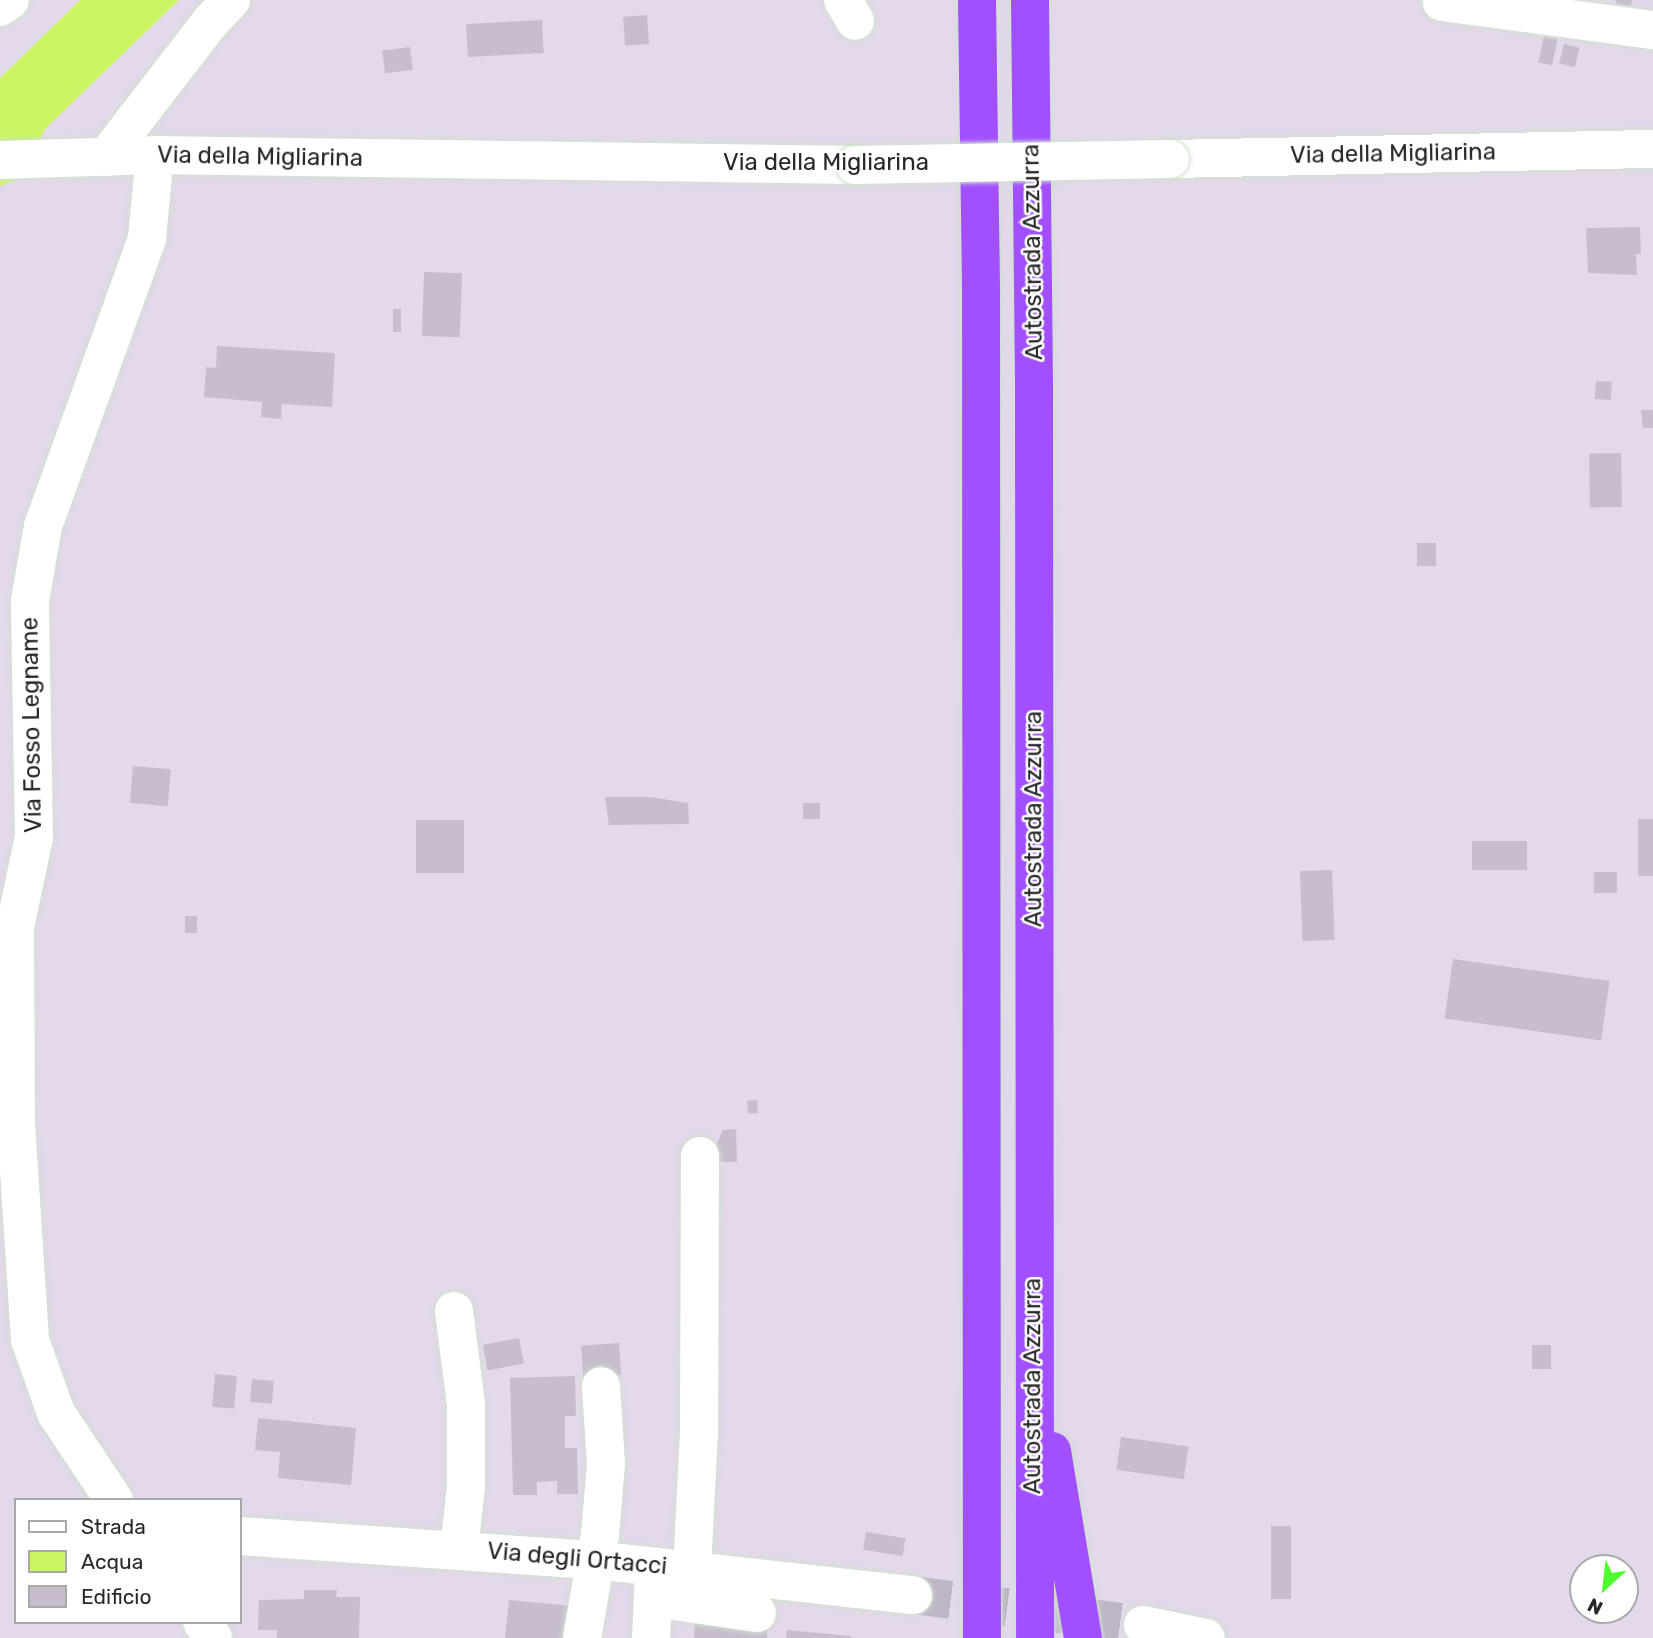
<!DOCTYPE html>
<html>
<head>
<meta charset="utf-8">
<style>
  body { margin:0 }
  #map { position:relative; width:1653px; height:1638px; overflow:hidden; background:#e4d8ec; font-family:Rubik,sans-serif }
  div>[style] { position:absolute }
  .water>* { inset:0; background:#c9f662 }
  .building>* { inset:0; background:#c8bdcd; transform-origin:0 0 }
  .minor-tunnel>* { height:38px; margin-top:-19px; transform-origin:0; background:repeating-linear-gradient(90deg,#beb5c5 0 38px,transparent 0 57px) }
  .roads { filter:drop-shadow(0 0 2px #d0e2cd) drop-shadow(0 0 2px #d0e2cd) }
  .minor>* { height:38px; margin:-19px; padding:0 19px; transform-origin:19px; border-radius:19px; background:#fff }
  .highway>* { height:38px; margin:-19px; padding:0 19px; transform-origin:19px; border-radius:19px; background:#a250ff }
  .bridges { filter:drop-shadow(0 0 2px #d0e2cd) drop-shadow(0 0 2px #d0e2cd) }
  .minor-bridge>* { height:38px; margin:-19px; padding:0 19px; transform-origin:19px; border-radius:19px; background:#fff }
  span { translate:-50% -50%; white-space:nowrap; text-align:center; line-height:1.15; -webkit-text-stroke:5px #fff; paint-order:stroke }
  .street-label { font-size:24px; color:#282828 }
  .legend { position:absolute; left:14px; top:1498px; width:228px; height:126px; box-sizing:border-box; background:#fff; border:2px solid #a9a9a9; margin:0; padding:9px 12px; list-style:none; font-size:21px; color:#282828 }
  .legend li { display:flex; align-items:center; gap:14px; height:35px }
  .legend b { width:35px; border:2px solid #a9a9a9 }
  .north { position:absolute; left:1569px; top:1554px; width:70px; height:70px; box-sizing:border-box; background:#fff; border:2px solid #a9a9a9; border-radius:50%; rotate:207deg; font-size:19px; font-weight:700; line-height:28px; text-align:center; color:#282828 }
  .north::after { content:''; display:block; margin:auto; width:24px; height:32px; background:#50ff32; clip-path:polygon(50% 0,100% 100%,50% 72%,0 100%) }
</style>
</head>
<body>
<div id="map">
  <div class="water">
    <div style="clip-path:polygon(80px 0,179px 0,46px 128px,18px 179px,0 186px,0 78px)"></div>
  </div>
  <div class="building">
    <div style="clip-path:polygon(1616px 0,1632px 0,1631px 6px,1616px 4px)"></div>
    <div style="left:647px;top:15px;width:29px;height:24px;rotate:86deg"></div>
    <div style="left:542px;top:20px;width:33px;height:76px;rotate:87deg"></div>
    <div style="left:1544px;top:36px;width:14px;height:27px;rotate:12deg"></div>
    <div style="left:1564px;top:44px;width:16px;height:20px;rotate:14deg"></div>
    <div style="left:410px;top:47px;width:23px;height:28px;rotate:83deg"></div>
    <div style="clip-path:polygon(1640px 227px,1641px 254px,1636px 254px,1637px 275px,1588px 273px,1586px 228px)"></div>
    <div style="left:424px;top:272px;width:38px;height:64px;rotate:2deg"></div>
    <div style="left:393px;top:309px;width:8px;height:23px"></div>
    <div style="clip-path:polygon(217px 346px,335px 353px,332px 407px,282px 404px,281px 419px,261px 417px,262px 402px,204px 397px,206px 367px,216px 368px)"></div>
    <div style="left:1596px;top:381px;width:16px;height:18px;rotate:4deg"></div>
    <div style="clip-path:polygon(1641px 410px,1653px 410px,1653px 428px,1643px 428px)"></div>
    <div style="left:1621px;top:453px;width:54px;height:32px;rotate:89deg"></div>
    <div style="left:1417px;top:543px;width:19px;height:23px"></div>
    <div style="left:133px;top:766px;width:38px;height:37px;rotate:5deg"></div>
    <div style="clip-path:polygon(605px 797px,650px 797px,688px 803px,689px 824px,609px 825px)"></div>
    <div style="left:803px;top:803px;width:17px;height:16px"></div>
    <div style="left:1638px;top:819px;width:15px;height:57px"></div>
    <div style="left:416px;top:820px;width:48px;height:53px"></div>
    <div style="left:1472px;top:841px;width:55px;height:29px"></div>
    <div style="left:1332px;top:870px;width:70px;height:32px;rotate:88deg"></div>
    <div style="left:1594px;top:872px;width:23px;height:21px"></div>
    <div style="left:185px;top:916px;width:12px;height:17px"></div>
    <div style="left:1453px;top:959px;width:158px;height:60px;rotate:8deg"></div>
    <div style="left:757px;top:1100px;width:13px;height:10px;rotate:86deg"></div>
    <div style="clip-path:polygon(736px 1129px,737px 1162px,719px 1162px,717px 1143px,723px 1130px)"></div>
    <div style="left:519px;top:1338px;width:26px;height:37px;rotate:79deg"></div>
    <div style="left:619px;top:1343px;width:32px;height:38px;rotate:86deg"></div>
    <div style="left:1532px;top:1345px;width:19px;height:24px"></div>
    <div style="left:215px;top:1374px;width:22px;height:33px;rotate:5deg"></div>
    <div style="clip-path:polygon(575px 1376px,576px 1416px,565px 1416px,565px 1448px,577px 1448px,578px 1494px,557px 1494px,557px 1481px,537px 1482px,537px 1495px,513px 1495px,510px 1378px)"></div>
    <div style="left:252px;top:1379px;width:22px;height:23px;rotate:5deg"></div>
    <div style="clip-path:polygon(258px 1418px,356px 1428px,351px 1485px,278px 1478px,280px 1452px,255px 1450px)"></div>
    <div style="left:1121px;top:1437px;width:68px;height:33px;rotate:8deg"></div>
    <div style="left:1291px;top:1526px;width:73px;height:20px;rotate:90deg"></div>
    <div style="left:866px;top:1532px;width:40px;height:18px;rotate:9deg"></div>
    <div style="clip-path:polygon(304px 1590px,337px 1590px,336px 1597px,360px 1597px,359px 1638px,277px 1638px,277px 1630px,258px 1630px,259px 1600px,304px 1599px)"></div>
    <div style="clip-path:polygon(509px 1600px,572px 1606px,568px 1638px,505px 1638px)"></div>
    <div style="clip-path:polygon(696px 1614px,768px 1623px,767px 1638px,694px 1638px)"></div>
    <div style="clip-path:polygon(787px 1630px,851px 1636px,851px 1638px,786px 1638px)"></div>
  </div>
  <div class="minor-tunnel">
    <div style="left:913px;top:1595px;width:232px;rotate:7.4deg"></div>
  </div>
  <div class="roads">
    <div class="minor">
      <div style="left:843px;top:0;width:24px;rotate:60deg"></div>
      <div style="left:1442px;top:2px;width:213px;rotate:7.6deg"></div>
      <div style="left:0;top:7px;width:12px;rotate:-35deg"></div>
      <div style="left:106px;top:157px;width:172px;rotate:-52.3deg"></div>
      <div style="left:211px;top:21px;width:29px;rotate:-46deg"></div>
      <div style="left:1170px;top:159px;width:483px;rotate:-1.2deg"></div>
      <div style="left:0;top:160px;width:155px;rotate:-1.8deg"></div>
      <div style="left:155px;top:155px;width:700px;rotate:0.82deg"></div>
      <div style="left:454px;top:1311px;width:95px;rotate:82.7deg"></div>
      <div style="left:466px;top:1405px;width:82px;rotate:90deg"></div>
      <div style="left:466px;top:1487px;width:62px;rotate:96.4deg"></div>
      <div style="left:114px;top:1500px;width:105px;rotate:-123.7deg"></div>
      <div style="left:56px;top:1413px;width:77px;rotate:-109.6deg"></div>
      <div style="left:30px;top:1340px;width:214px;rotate:-93.7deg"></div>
      <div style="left:16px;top:1126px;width:199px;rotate:-90.3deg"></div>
      <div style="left:15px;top:927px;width:92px;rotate:-78.1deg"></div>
      <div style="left:34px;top:837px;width:236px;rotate:-91deg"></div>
      <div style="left:30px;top:601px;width:76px;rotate:-80.2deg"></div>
      <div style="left:43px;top:526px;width:306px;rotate:-70.1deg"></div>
      <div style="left:147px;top:238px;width:83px;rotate:-84.5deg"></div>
      <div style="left:240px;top:1536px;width:355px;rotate:3.9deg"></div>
      <div style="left:594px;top:1560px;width:321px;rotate:6.3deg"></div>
      <div style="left:692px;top:1570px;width:138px;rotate:-87.1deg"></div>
      <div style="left:699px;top:1432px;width:276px;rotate:-89.8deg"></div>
      <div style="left:653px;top:1598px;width:105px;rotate:8.2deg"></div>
      <div style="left:202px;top:1622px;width:19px;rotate:55deg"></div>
      <div style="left:1143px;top:1625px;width:64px;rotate:11.7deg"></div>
      <div style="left:582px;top:1638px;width:105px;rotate:-80.1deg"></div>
      <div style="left:600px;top:1535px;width:71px;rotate:-85.2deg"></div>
      <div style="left:606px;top:1464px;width:78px;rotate:-93.7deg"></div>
      <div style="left:651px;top:1638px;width:64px;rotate:-87.3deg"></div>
    </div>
    <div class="highway">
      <div style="left:977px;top:0;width:293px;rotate:89.2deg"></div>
      <div style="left:981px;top:293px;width:1345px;rotate:89.96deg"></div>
      <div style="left:1030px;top:0;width:395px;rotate:89.4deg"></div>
      <div style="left:1034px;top:395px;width:1243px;rotate:89.95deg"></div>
      <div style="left:1052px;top:1451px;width:190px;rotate:80.6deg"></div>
    </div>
  </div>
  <div class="bridges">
    <div class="minor-bridge">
      <div style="left:855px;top:165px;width:315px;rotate:-1.1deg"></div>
    </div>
  </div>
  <div class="street-label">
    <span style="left:1393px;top:154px;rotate:-1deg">Via della Migliarina</span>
    <span style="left:260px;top:157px;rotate:1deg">Via della Migliarina</span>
    <span style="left:826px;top:163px">Via della Migliarina</span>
    <span style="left:1033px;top:252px;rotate:-91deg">Autostrada Azzurra</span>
    <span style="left:32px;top:725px;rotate:-91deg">Via Fosso Legname</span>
    <span style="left:1034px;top:819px;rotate:-90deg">Autostrada Azzurra</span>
    <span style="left:1033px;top:1386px;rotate:-90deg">Autostrada Azzurra</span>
    <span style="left:577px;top:1559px;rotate:5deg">Via degli Ortacci</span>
  </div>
  <ul class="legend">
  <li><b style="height:9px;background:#fff"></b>Strada</li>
  <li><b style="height:19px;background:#c9f662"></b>Acqua</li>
  <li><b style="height:19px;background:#c8bdcd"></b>Edificio</li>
  </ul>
  <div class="north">N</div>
</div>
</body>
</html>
